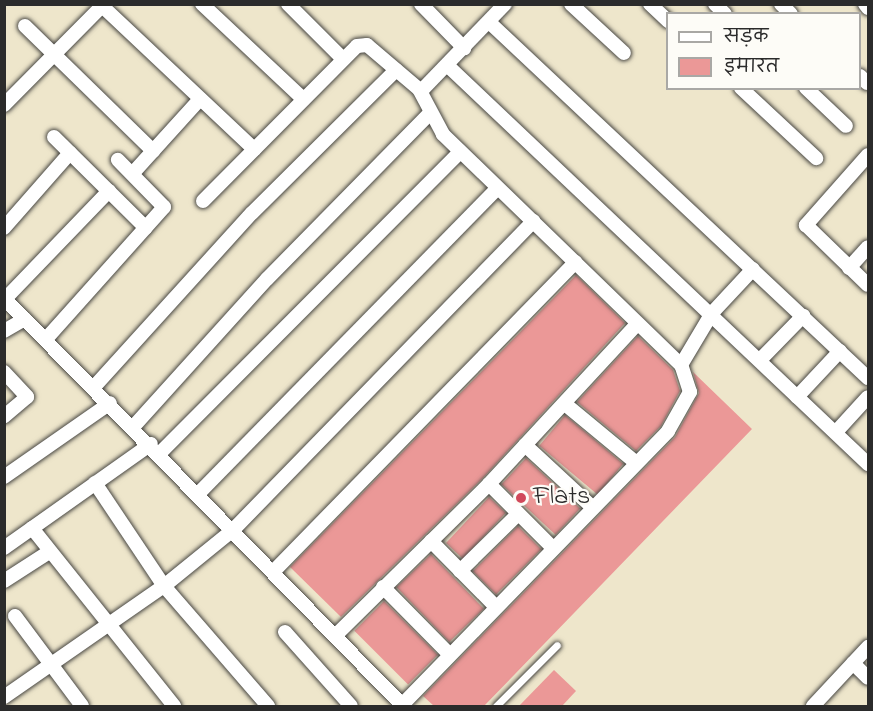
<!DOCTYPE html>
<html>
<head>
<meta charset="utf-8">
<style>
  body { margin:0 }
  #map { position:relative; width:873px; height:711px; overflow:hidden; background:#eee6cb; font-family:"Indie Flower","Playpen Sans Deva",sans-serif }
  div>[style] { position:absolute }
  .building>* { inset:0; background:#eb9897; transform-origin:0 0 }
  .roads { filter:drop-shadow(0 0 2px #484743) drop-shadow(0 0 2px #484743) }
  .service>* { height:7px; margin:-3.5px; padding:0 3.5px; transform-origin:3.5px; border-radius:3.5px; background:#fff }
  .minor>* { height:14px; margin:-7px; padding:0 7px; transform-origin:7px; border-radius:7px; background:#fff }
  .dots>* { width:16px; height:16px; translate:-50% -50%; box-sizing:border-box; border:3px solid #fdfcf7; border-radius:50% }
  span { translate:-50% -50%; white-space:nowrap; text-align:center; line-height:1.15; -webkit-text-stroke:4.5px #fdfcf7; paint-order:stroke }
  .poi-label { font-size:26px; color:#2b2b2b }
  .left { translate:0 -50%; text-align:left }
  .frame { position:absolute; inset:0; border:6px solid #2b2b2b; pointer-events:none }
  .legend { position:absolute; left:666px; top:12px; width:195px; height:78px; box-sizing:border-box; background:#fdfcf7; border:2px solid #a9a8a5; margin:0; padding:8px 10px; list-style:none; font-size:18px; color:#2b2b2b }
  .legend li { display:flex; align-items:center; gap:12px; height:30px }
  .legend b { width:30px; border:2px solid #a9a8a5 }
</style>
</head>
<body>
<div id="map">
  <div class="building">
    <div style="clip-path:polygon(576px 275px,625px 323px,483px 478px,341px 617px,290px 567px)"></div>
    <div style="clip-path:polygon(638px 336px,673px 370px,680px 391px,661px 426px,636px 451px,577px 402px)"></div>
    <div style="clip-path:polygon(693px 372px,752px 429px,484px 706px,434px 706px,423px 696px,675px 437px,699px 393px)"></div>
    <div style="left:565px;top:415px;width:76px;height:40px;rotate:40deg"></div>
    <div style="left:526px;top:458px;width:74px;height:36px;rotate:43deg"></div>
    <div style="left:489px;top:497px;width:23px;height:63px;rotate:43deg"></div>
    <div style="left:518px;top:526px;width:33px;height:64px;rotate:45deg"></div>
    <div style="left:431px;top:554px;width:76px;height:48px;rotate:46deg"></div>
    <div style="left:384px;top:601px;width:76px;height:42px;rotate:45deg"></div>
    <div style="clip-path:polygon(554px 670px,576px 691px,562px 706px,519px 706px)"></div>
  </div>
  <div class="roads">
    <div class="service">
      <div style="left:496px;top:706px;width:86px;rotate:-45deg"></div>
    </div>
    <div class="minor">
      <div style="left:100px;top:4px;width:212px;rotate:43.3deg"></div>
      <div style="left:202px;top:4px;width:139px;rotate:43.2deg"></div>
      <div style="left:288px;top:4px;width:76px;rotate:45deg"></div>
      <div style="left:421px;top:4px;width:62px;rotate:45.7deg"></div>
      <div style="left:571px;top:4px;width:72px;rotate:42.8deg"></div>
      <div style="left:650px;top:4px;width:25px;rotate:43deg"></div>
      <div style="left:715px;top:4px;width:14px;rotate:45deg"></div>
      <div style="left:781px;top:4px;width:14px;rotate:45deg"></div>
      <div style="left:865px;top:4px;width:5px;rotate:53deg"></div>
      <div style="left:489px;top:22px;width:520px;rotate:43.21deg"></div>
      <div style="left:25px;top:26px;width:179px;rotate:44.3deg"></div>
      <div style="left:448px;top:66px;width:579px;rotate:43.46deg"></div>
      <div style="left:860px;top:76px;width:10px;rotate:45deg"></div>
      <div style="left:741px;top:88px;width:103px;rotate:43deg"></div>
      <div style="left:806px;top:88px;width:55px;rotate:43.5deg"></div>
      <div style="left:4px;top:105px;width:142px;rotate:-45.3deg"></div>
      <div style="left:54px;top:137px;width:129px;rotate:44.7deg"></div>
      <div style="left:868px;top:155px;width:94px;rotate:131.5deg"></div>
      <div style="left:806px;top:225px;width:86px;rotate:44.1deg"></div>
      <div style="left:133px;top:173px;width:100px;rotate:-47.8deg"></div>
      <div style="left:203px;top:201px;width:218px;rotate:-45.2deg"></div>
      <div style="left:357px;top:46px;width:10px;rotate:-6deg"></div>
      <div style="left:367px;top:45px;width:71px;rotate:40.4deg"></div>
      <div style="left:421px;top:91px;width:121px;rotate:-46deg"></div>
      <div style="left:4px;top:228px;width:100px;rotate:-48.7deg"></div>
      <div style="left:849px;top:268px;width:28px;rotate:-48deg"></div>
      <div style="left:4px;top:298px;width:569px;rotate:45.64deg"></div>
      <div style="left:5px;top:299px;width:150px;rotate:-46.1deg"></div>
      <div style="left:4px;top:331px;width:24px;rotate:-30deg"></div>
      <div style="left:46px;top:339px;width:177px;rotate:-48.2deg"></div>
      <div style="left:164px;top:207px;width:66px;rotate:-134.4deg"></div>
      <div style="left:760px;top:360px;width:62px;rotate:-45.7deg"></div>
      <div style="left:681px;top:365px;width:61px;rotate:-59.2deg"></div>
      <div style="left:712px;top:313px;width:60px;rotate:-47deg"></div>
      <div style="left:4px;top:372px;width:34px;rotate:47deg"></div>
      <div style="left:27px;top:397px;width:30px;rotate:140deg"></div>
      <div style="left:94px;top:387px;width:235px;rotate:-47.8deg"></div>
      <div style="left:252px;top:213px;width:203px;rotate:-44.8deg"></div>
      <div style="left:797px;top:397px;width:63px;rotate:-46.9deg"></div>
      <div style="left:565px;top:404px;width:91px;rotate:39.6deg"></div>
      <div style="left:134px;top:426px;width:198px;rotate:-47.9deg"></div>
      <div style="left:267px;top:279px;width:231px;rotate:-45.5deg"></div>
      <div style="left:836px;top:432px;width:47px;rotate:-47.6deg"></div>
      <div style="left:525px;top:445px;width:90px;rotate:42.7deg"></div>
      <div style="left:160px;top:453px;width:425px;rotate:-45.1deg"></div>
      <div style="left:4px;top:477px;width:129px;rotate:-34.9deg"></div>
      <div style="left:95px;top:483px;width:124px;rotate:56.2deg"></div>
      <div style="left:164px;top:586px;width:159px;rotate:49.1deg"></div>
      <div style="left:489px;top:484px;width:91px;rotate:45deg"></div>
      <div style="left:198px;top:494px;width:427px;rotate:-45.6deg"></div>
      <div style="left:32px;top:528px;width:228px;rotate:51.4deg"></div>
      <div style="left:431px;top:541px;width:93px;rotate:45.4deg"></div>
      <div style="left:4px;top:548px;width:180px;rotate:-35.3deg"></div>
      <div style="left:460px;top:571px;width:81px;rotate:-44.5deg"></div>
      <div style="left:273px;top:572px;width:433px;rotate:-45.7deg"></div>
      <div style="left:4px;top:581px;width:54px;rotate:-32.8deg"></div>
      <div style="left:383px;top:587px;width:95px;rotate:45.4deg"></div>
      <div style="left:15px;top:616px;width:112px;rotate:53.3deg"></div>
      <div style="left:285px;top:632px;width:99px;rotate:48.3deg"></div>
      <div style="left:335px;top:636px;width:216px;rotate:-44.6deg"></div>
      <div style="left:489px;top:484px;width:218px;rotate:-47.2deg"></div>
      <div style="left:853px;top:663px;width:21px;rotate:45deg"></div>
      <div style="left:4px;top:697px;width:195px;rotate:-34.8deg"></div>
      <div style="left:164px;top:586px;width:89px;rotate:-39.1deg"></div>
      <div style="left:233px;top:530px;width:431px;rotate:-45.8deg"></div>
      <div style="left:401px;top:706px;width:383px;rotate:-45.8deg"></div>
      <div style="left:668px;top:431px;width:45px;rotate:-60.6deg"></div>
      <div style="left:690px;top:392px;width:28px;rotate:-108deg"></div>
      <div style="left:681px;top:365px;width:332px;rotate:-135.9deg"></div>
      <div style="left:443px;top:134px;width:49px;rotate:-118.1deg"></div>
      <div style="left:813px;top:706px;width:81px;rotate:-47deg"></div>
    </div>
  </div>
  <div class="dots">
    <div style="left:521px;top:498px;background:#d1495b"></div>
  </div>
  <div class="poi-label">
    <span class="left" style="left:533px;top:498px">Flats</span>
  </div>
  <div class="frame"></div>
  <ul class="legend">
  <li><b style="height:8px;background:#fff"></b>सड़क</li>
  <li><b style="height:16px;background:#eb9897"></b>इमारत</li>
  </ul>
</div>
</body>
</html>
